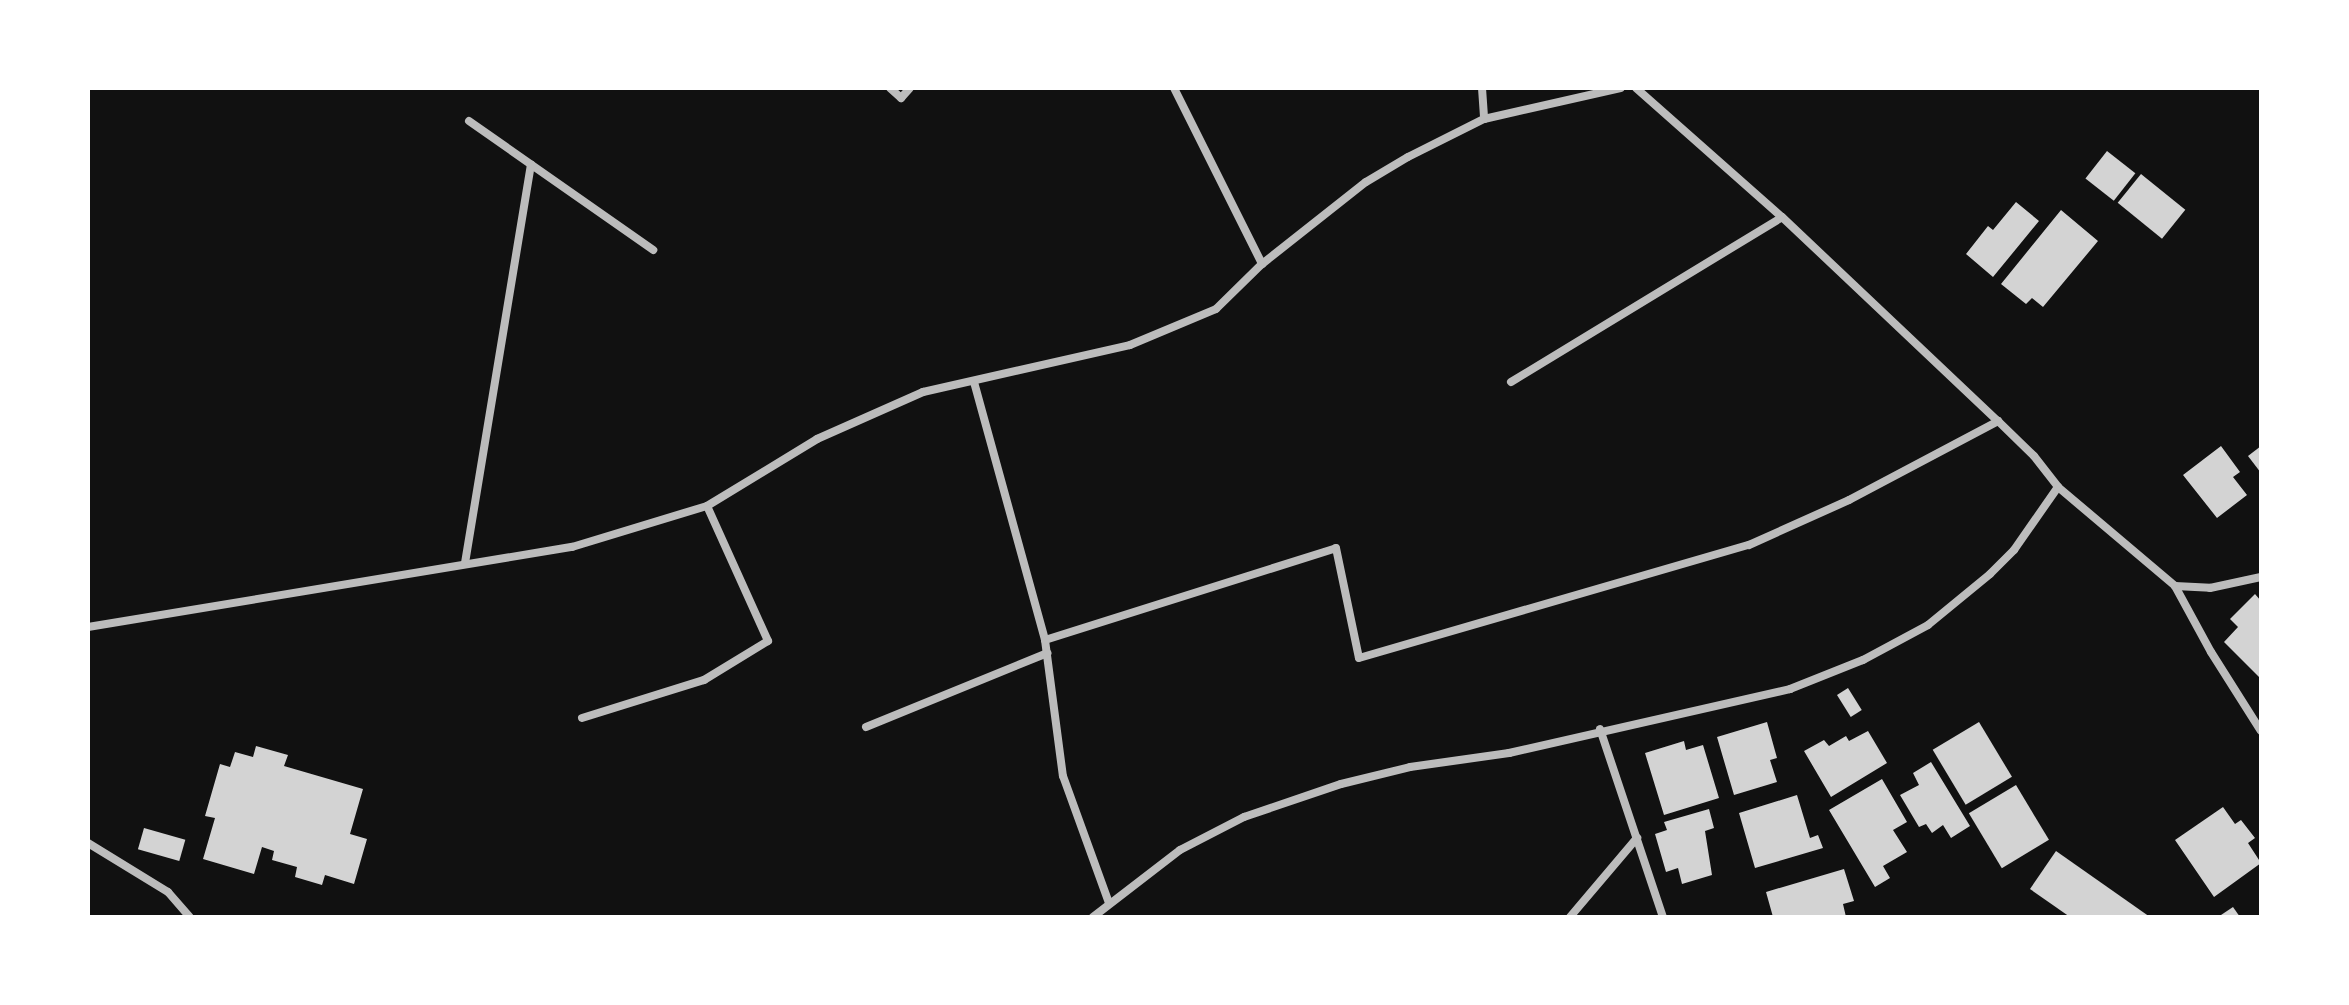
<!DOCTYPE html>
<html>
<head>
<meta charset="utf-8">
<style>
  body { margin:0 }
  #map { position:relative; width:2349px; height:1005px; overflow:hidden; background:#111; font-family:Cabin,sans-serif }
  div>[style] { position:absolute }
  .building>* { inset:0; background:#d3d3d3; transform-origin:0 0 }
  .minor>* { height:8px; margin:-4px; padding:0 4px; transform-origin:4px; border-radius:4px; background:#bcbcbc }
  span { translate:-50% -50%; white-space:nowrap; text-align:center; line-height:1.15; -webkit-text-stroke:6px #fff; paint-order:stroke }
  .frame { position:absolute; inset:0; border:90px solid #fff; pointer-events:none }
</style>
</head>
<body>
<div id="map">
  <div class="building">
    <div style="left:2107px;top:151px;width:36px;height:35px;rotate:38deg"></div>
    <div style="left:2141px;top:174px;width:57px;height:37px;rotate:39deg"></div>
    <div style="clip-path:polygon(2016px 202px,2039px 221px,1993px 277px,1966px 254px,1988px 226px,1993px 230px)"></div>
    <div style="clip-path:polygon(2061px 210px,2098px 241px,2043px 307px,2032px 298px,2026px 304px,2001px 284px)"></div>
    <div style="clip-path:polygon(2221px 446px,2240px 472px,2233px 477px,2247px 495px,2217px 518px,2183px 475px)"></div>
    <div style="clip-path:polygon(2261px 446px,2261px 473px,2248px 456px)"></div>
    <div style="clip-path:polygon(2255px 594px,2261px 601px,2261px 679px,2224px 642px,2238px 627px,2230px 619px)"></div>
    <div style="left:1848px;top:688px;width:26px;height:13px;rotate:58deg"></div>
    <div style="clip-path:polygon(1767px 722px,1777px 758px,1770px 760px,1777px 782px,1734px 795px,1717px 737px)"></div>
    <div style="left:1979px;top:722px;width:64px;height:54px;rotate:59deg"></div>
    <div style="clip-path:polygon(1868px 731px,1887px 763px,1831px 797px,1804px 751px,1824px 740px,1829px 746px,1846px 736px,1849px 741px)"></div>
    <div style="clip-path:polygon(1684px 741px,1686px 750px,1703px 745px,1719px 798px,1664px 815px,1645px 753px)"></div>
    <div style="clip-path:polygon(256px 746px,288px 755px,284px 766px,363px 789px,350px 834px,367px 839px,354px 884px,325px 875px,322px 885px,295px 877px,297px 867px,272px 860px,274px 851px,262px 847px,254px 874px,203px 859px,215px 818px,205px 816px,220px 764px,230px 767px,235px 752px,253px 757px)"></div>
    <div style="clip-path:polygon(1931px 762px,1970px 826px,1951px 838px,1943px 825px,1932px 833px,1926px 824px,1919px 827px,1900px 795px,1919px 785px,1913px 773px)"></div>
    <div style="clip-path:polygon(1882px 779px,1907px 822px,1893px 830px,1907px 852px,1883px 866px,1890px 878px,1875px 887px,1829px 810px)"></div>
    <div style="left:2016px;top:785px;width:64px;height:55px;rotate:59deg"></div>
    <div style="clip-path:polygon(1797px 795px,1810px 838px,1818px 835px,1823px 848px,1755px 868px,1739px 813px)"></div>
    <div style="clip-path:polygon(2223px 807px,2235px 824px,2241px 820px,2255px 838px,2248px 843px,2261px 863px,2214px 897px,2175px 840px)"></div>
    <div style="clip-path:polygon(1709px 809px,1714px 828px,1705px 831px,1712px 875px,1682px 884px,1678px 868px,1666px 872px,1655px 834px,1667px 830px,1664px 822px)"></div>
    <div style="left:144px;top:828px;width:43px;height:22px;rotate:16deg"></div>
    <div style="clip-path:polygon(2056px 851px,2150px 917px,2070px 917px,2030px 889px)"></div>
    <div style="clip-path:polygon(1844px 869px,1854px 901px,1843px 904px,1846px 917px,1773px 917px,1766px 892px)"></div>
    <div style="clip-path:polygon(2233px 907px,2240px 917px,2218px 917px)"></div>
  </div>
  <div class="minor">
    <div style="left:890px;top:88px;width:15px;rotate:42deg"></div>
    <div style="left:901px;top:98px;width:13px;rotate:-48deg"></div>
    <div style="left:1174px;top:88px;width:197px;rotate:63.4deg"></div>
    <div style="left:1482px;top:88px;width:31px;rotate:86deg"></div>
    <div style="left:1636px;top:88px;width:195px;rotate:41.5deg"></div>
    <div style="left:1782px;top:217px;width:297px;rotate:43.4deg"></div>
    <div style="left:1998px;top:421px;width:50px;rotate:44.2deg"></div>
    <div style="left:2034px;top:456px;width:39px;rotate:52deg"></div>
    <div style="left:2058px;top:487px;width:153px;rotate:40.2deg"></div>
    <div style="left:2175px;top:586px;width:75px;rotate:61.4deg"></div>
    <div style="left:2211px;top:652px;width:93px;rotate:57.7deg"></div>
    <div style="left:469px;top:121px;width:225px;rotate:35deg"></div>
    <div style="left:974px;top:382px;width:268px;rotate:74.6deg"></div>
    <div style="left:1045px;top:640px;width:137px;rotate:82.5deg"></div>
    <div style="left:1063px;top:776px;width:135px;rotate:70.1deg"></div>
    <div style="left:1511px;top:382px;width:317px;rotate:-31.3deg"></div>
    <div style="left:465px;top:563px;width:404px;rotate:-80.6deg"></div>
    <div style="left:2175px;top:586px;width:35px;rotate:3deg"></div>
    <div style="left:2210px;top:588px;width:52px;rotate:-12.2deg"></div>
    <div style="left:88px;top:627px;width:491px;rotate:-9.4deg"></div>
    <div style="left:572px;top:547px;width:141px;rotate:-16.9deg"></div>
    <div style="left:707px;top:506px;width:129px;rotate:-31.3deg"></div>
    <div style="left:817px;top:439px;width:116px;rotate:-23.9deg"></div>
    <div style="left:923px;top:392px;width:212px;rotate:-12.8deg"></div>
    <div style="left:1130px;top:345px;width:93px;rotate:-22.7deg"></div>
    <div style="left:1216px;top:309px;width:64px;rotate:-44.4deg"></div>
    <div style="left:1262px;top:264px;width:132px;rotate:-38.3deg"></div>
    <div style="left:1366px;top:182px;width:49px;rotate:-30.8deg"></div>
    <div style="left:1408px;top:157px;width:85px;rotate:-26.6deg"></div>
    <div style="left:1484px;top:119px;width:140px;rotate:-12.8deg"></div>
    <div style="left:1045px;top:640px;width:305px;rotate:-17.5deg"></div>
    <div style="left:1336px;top:548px;width:112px;rotate:78.2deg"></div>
    <div style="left:1359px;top:658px;width:406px;rotate:-16.2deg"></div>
    <div style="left:1749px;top:545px;width:110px;rotate:-24.2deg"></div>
    <div style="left:1849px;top:500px;width:169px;rotate:-27.9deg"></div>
    <div style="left:582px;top:718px;width:128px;rotate:-17.3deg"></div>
    <div style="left:704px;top:680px;width:75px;rotate:-31.4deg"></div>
    <div style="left:768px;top:641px;width:148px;rotate:-114.3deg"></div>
    <div style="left:866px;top:727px;width:196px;rotate:-22.2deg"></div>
    <div style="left:1600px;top:729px;width:198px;rotate:71.5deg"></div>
    <div style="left:88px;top:843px;width:94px;rotate:31.5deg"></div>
    <div style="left:168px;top:892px;width:33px;rotate:49deg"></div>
    <div style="left:1093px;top:917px;width:110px;rotate:-37.6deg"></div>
    <div style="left:1180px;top:850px;width:72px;rotate:-27.3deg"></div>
    <div style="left:1244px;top:817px;width:102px;rotate:-18.8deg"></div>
    <div style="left:1341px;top:784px;width:71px;rotate:-13.8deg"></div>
    <div style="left:1410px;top:767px;width:100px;rotate:-8deg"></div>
    <div style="left:1509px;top:753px;width:288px;rotate:-12.8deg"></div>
    <div style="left:1790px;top:689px;width:79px;rotate:-21.7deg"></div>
    <div style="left:1863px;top:660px;width:74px;rotate:-28.3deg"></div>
    <div style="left:1928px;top:625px;width:80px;rotate:-39.4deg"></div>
    <div style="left:1990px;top:574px;width:34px;rotate:-45deg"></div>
    <div style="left:2014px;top:550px;width:77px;rotate:-55.1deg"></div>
    <div style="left:1570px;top:917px;width:104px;rotate:-49.7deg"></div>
  </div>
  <div class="frame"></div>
</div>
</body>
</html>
